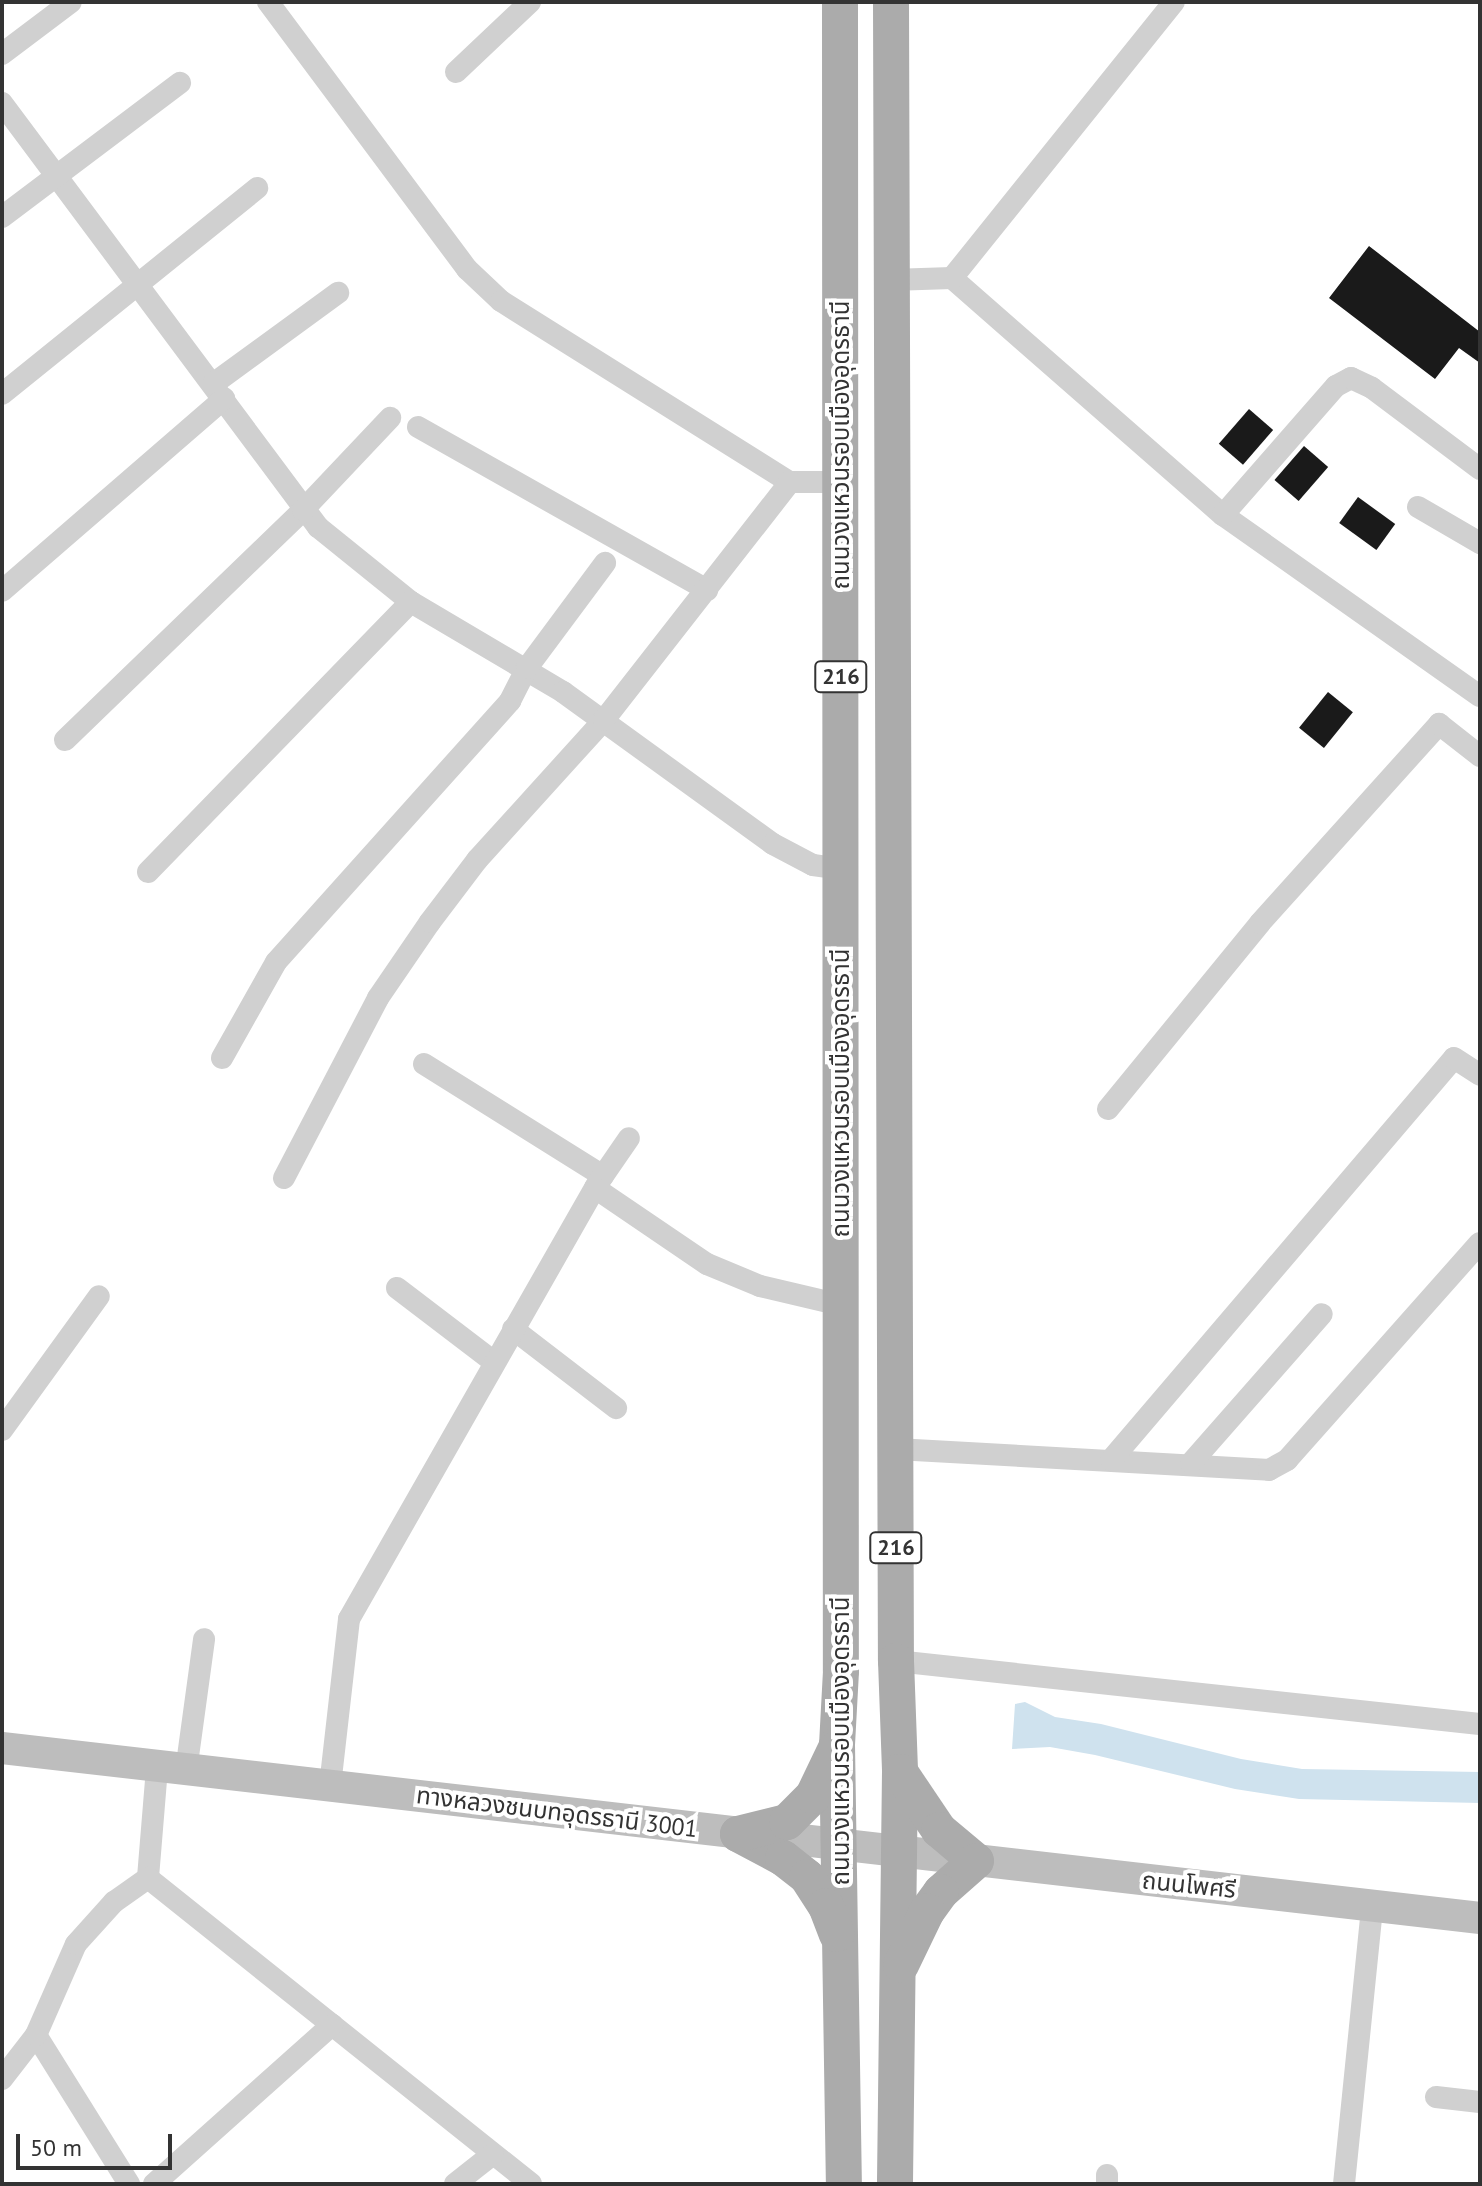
<!DOCTYPE html>
<html>
<head>
<meta charset="utf-8">
<style>
  body { margin:0 }
  #map { position:relative; width:1482px; height:2186px; overflow:hidden; background:#fff; font-family:"PT Sans","Noto Sans Thai",sans-serif }
  div>[style] { position:absolute }
  .water>* { inset:0; background:#cfe2ee }
  .building>* { inset:0; background:#1a1a1a; transform-origin:0 0 }
  .street>* { height:22px; margin:-11px; padding:0 11px; transform-origin:11px; border-radius:11px; background:#d0d0d0 }
  .secondary>* { height:32px; margin:-16px; padding:0 16px; transform-origin:16px; border-radius:16px; background:#bdbdbd }
  .primary>* { height:36px; margin:-18px; padding:0 18px; transform-origin:18px; border-radius:18px; background:#ababab }
  span { translate:-50% -50%; white-space:nowrap; text-align:center; line-height:1.15; -webkit-text-stroke:8px #fff; paint-order:stroke }
  .shield-label span { padding:2px 6px; background:#fff; border:2px solid; border-radius:6px; -webkit-text-stroke-width:0 }
  .shield-label { font-size:22px; color:#333; font-weight:700 }
  .street-label { font-size:24px; color:#333 }
  .frame { position:absolute; inset:0; border:4px solid #333; pointer-events:none }
  .scale { position:absolute; left:16px; top:2134px; width:156px; height:36px; box-sizing:border-box; border:4px solid #333; border-top:0; padding-left:10px; font-size:24px; line-height:28px; white-space:nowrap; color:#333; -webkit-text-stroke:6px #fff; paint-order:stroke }
</style>
</head>
<body>
<div id="map">
  <div class="water">
    <div style="clip-path:polygon(1025px 1702px,1055px 1717px,1101px 1724px,1241px 1759px,1302px 1769px,1480px 1772px,1480px 1803px,1299px 1799px,1235px 1789px,1095px 1755px,1050px 1747px,1012px 1749px,1015px 1704px)"></div>
  </div>
  <div class="building">
    <div style="clip-path:polygon(1369px 246px,1480px 332px,1480px 363px,1459px 348px,1435px 379px,1329px 298px)"></div>
    <div style="left:1249px;top:409px;width:32px;height:46px;rotate:41deg"></div>
    <div style="left:1304px;top:446px;width:32px;height:45px;rotate:41deg"></div>
    <div style="left:1358px;top:497px;width:46px;height:32px;rotate:36deg"></div>
    <div style="left:1328px;top:692px;width:32px;height:46px;rotate:39deg"></div>
  </div>
  <div class="street">
    <div style="left:268px;top:2px;width:333px;rotate:53.3deg"></div>
    <div style="left:467px;top:269px;width:47px;rotate:43.3deg"></div>
    <div style="left:501px;top:301px;width:341px;rotate:32.1deg"></div>
    <div style="left:790px;top:482px;width:50px"></div>
    <div style="left:2px;top:54px;width:86px;rotate:-37deg"></div>
    <div style="left:456px;top:72px;width:102px;rotate:-43.4deg"></div>
    <div style="left:2px;top:103px;width:529px;rotate:53.3deg"></div>
    <div style="left:318px;top:527px;width:119px;rotate:38.9deg"></div>
    <div style="left:411px;top:602px;width:177px;rotate:30.6deg"></div>
    <div style="left:563px;top:692px;width:259px;rotate:35.9deg"></div>
    <div style="left:773px;top:844px;width:45px;rotate:27.7deg"></div>
    <div style="left:813px;top:865px;width:28px;rotate:8deg"></div>
    <div style="left:2px;top:217px;width:223px;rotate:-37deg"></div>
    <div style="left:952px;top:278px;width:360px;rotate:41.2deg"></div>
    <div style="left:1223px;top:515px;width:314px;rotate:35.2deg"></div>
    <div style="left:891px;top:280px;width:61px;rotate:-1.9deg"></div>
    <div style="left:952px;top:278px;width:354px;rotate:-51.2deg"></div>
    <div style="left:213px;top:384px;width:155px;rotate:-36.1deg"></div>
    <div style="left:2px;top:394px;width:328px;rotate:-38.9deg"></div>
    <div style="left:418px;top:427px;width:332px;rotate:29.4deg"></div>
    <div style="left:1418px;top:507px;width:72px;rotate:30.1deg"></div>
    <div style="left:1223px;top:515px;width:171px;rotate:-48.8deg"></div>
    <div style="left:1336px;top:386px;width:17px;rotate:-28deg"></div>
    <div style="left:1351px;top:378px;width:23px;rotate:25deg"></div>
    <div style="left:1372px;top:388px;width:135px;rotate:36.9deg"></div>
    <div style="left:2px;top:591px;width:294px;rotate:-40.9deg"></div>
    <div style="left:65px;top:740px;width:331px;rotate:-44deg"></div>
    <div style="left:303px;top:510px;width:127px;rotate:-46.6deg"></div>
    <div style="left:148px;top:872px;width:377px;rotate:-45.8deg"></div>
    <div style="left:222px;top:1058px;width:110px;rotate:-60.6deg"></div>
    <div style="left:276px;top:962px;width:351px;rotate:-48.1deg"></div>
    <div style="left:510px;top:701px;width:37px;rotate:-63deg"></div>
    <div style="left:527px;top:668px;width:131px;rotate:-53.4deg"></div>
    <div style="left:424px;top:1064px;width:211px;rotate:32deg"></div>
    <div style="left:1108px;top:1109px;width:240px;rotate:-50.7deg"></div>
    <div style="left:1260px;top:923px;width:268px;rotate:-48deg"></div>
    <div style="left:1439px;top:724px;width:52px;rotate:38deg"></div>
    <div style="left:284px;top:1178px;width:203px;rotate:-62.4deg"></div>
    <div style="left:378px;top:998px;width:92px;rotate:-55.6deg"></div>
    <div style="left:430px;top:922px;width:78px;rotate:-52.8deg"></div>
    <div style="left:477px;top:860px;width:189px;rotate:-47.8deg"></div>
    <div style="left:604px;top:720px;width:302px;rotate:-52deg"></div>
    <div style="left:596px;top:1186px;width:58px;rotate:-55.5deg"></div>
    <div style="left:397px;top:1288px;width:122px;rotate:37.3deg"></div>
    <div style="left:513px;top:1329px;width:130px;rotate:37.5deg"></div>
    <div style="left:2px;top:1430px;width:165px;rotate:-54.1deg"></div>
    <div style="left:896px;top:1449px;width:374px;rotate:3.2deg"></div>
    <div style="left:1269px;top:1470px;width:21px;rotate:-29deg"></div>
    <div style="left:1287px;top:1460px;width:290px;rotate:-48.4deg"></div>
    <div style="left:1111px;top:1460px;width:528px;rotate:-49.53deg"></div>
    <div style="left:1454px;top:1058px;width:31px;rotate:33deg"></div>
    <div style="left:1191px;top:1463px;width:198px;rotate:-48.7deg"></div>
    <div style="left:896px;top:1661px;width:587px;rotate:6.16deg"></div>
    <div style="left:157px;top:1768px;width:110px;rotate:94.7deg"></div>
    <div style="left:148px;top:1878px;width:490px;rotate:38.6deg"></div>
    <div style="left:186px;top:1771px;width:133px;rotate:-82.2deg"></div>
    <div style="left:330px;top:1786px;width:168px;rotate:-83.5deg"></div>
    <div style="left:349px;top:1619px;width:496px;rotate:-60.3deg"></div>
    <div style="left:595px;top:1188px;width:135px;rotate:34.2deg"></div>
    <div style="left:707px;top:1264px;width:57px;rotate:22.5deg"></div>
    <div style="left:760px;top:1286px;width:83px;rotate:13.2deg"></div>
    <div style="left:36px;top:2035px;width:176px;rotate:58deg"></div>
    <div style="left:2px;top:2079px;width:56px;rotate:-52.3deg"></div>
    <div style="left:36px;top:2035px;width:99px;rotate:-66.3deg"></div>
    <div style="left:76px;top:1944px;width:57px;rotate:-47.9deg"></div>
    <div style="left:114px;top:1902px;width:42px;rotate:-35.2deg"></div>
    <div style="left:1436px;top:2097px;width:44px;rotate:6.5deg"></div>
    <div style="left:154px;top:2184px;width:239px;rotate:-41.8deg"></div>
    <div style="left:455px;top:2184px;width:48px;rotate:-38.3deg"></div>
    <div style="left:1107px;top:2184px;width:9px;rotate:-90deg"></div>
    <div style="left:1344px;top:2184px;width:279px;rotate:-84.2deg"></div>
  </div>
  <div class="secondary">
    <div style="left:2px;top:1748px;width:1488px;rotate:6.56deg"></div>
  </div>
  <div class="primary">
    <div style="left:840px;top:2px;width:1669px;rotate:89.97deg"></div>
    <div style="left:841px;top:1671px;width:74px;rotate:93.1deg"></div>
    <div style="left:837px;top:1745px;width:439px;rotate:89.1deg"></div>
    <div style="left:891px;top:2px;width:1659px;rotate:89.83deg"></div>
    <div style="left:896px;top:1661px;width:111px;rotate:87.9deg"></div>
    <div style="left:900px;top:1772px;width:412px;rotate:90.7deg"></div>
    <div style="left:900px;top:1772px;width:70px;rotate:56.1deg"></div>
    <div style="left:939px;top:1830px;width:48px;rotate:40deg"></div>
    <div style="left:976px;top:1861px;width:47px;rotate:138.5deg"></div>
    <div style="left:941px;top:1892px;width:24px;rotate:126deg"></div>
    <div style="left:927px;top:1911px;width:60px;rotate:115.7deg"></div>
    <div style="left:738px;top:1834px;width:51px;rotate:28.1deg"></div>
    <div style="left:783px;top:1858px;width:31px;rotate:38deg"></div>
    <div style="left:807px;top:1877px;width:35px;rotate:57deg"></div>
    <div style="left:826px;top:1906px;width:30px;rotate:69deg"></div>
    <div style="left:738px;top:1834px;width:50px;rotate:-13.8deg"></div>
    <div style="left:787px;top:1822px;width:37px;rotate:-45deg"></div>
    <div style="left:813px;top:1796px;width:51px;rotate:-64.4deg"></div>
  </div>
  <div class="shield-label">
    <span style="left:841px;top:677px">216</span>
    <span style="left:896px;top:1548px">216</span>
  </div>
  <div class="street-label">
    <span style="left:841px;top:445px;rotate:-90deg">ถนนวงแหวนรอบเมืองอุดรธานี</span>
    <span style="left:841px;top:1093px;rotate:-90deg">ถนนวงแหวนรอบเมืองอุดรธานี</span>
    <span style="left:841px;top:1741px;rotate:-90deg">ถนนวงแหวนรอบเมืองอุดรธานี</span>
    <span style="left:557px;top:1812px;rotate:7deg">ทางหลวงชนบทอุดรธานี 3001</span>
    <span style="left:1189px;top:1885px;rotate:6deg">ถนนโพศรี</span>
  </div>
  <div class="frame"></div>
  <div class="scale">50 m</div>
</div>
</body>
</html>
